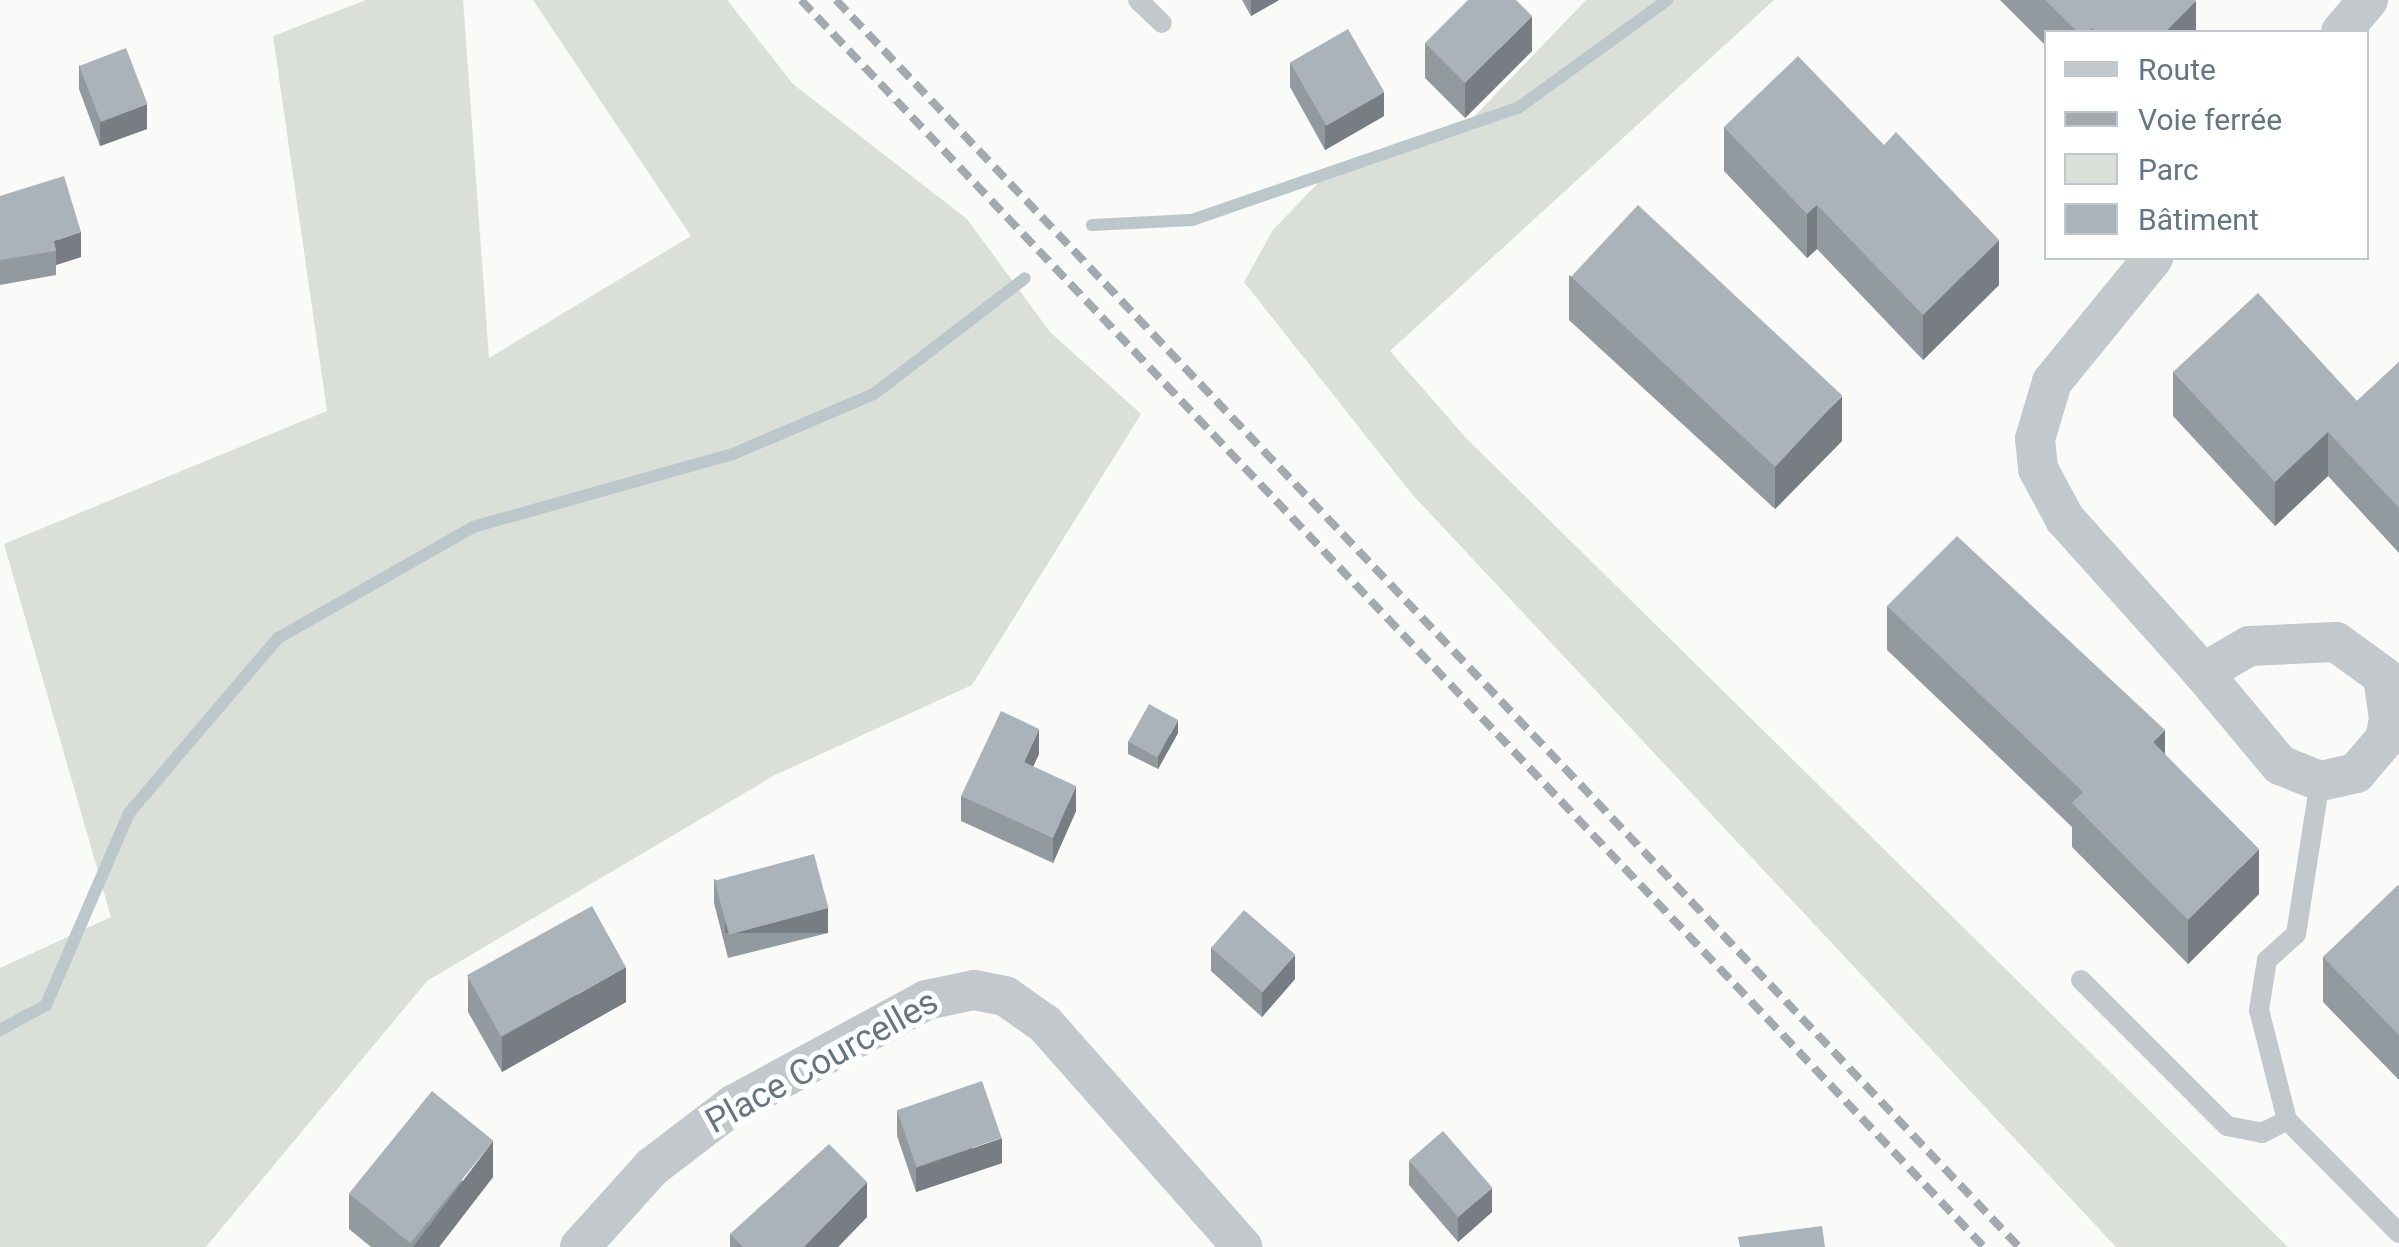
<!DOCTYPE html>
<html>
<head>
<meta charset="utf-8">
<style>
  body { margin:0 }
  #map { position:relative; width:2399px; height:1247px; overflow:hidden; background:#fafaf8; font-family:Roboto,sans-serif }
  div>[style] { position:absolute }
  .green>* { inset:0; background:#dadfd7 }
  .stream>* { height:12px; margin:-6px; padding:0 6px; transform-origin:6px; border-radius:6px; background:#bbc7cb }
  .service>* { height:20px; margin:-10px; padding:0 10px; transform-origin:10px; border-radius:10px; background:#c3c8cc }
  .minor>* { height:40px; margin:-20px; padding:0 20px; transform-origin:20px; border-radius:20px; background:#c3c8cc }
  .rail>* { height:8px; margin-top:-4px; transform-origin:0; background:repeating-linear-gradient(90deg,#a2aab0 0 15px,transparent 0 23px) }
  .wall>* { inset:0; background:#929a9f }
  .shaded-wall>* { inset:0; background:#777d82; transform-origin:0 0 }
  .building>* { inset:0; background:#aab3b9; transform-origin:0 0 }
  span { translate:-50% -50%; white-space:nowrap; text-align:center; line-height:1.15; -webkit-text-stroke:10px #fff; paint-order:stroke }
  .street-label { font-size:35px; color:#657683 }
  .legend { position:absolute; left:2044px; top:30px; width:325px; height:230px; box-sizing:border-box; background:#fff; border:2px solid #c1c8cd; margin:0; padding:12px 18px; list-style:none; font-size:30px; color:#657683 }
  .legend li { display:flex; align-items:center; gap:20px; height:50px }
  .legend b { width:50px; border:2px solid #c1c8cd }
</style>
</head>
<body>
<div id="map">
  <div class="green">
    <div style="clip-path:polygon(366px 0,463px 0,489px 358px,691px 236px,533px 0,727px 0,793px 84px,967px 219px,1050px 332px,1141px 414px,972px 685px,775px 775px,427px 981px,206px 1247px,0 1247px,0 968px,111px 917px,4px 544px,327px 411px,273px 36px)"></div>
    <div style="clip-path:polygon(1586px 0,1774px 0,1390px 351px,1466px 438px,2288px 1247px,2116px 1247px,1411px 493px,1244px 282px,1273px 230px,1319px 182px,1469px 122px)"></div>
  </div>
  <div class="stream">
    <div style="left:1092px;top:225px;width:100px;rotate:-2.9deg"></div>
    <div style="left:1192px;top:220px;width:345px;rotate:-19deg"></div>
    <div style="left:1518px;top:108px;width:184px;rotate:-35.9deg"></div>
    <div style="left:0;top:1030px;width:52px;rotate:-28.5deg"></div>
    <div style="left:46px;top:1005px;width:209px;rotate:-66.6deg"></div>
    <div style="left:129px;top:813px;width:230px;rotate:-49.6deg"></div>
    <div style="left:278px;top:638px;width:224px;rotate:-29.6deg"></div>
    <div style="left:473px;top:527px;width:270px;rotate:-15.7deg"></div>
    <div style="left:733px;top:454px;width:153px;rotate:-23.1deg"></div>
    <div style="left:874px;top:394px;width:190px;rotate:-37.5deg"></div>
  </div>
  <div class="service">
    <div style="left:1138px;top:0;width:33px;rotate:44deg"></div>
    <div style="left:2320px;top:781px;width:155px;rotate:98.9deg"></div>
    <div style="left:2296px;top:934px;width:39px;rotate:138deg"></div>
    <div style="left:2267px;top:960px;width:51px;rotate:99.1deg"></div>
    <div style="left:2259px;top:1010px;width:114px;rotate:75.7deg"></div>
    <div style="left:2287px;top:1120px;width:159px;rotate:45.3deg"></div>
    <div style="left:2081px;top:980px;width:206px;rotate:45deg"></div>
    <div style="left:2227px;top:1126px;width:36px;rotate:11deg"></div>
    <div style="left:2262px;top:1133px;width:28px;rotate:-27deg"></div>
  </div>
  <div class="minor">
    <div style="left:2341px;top:32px;width:42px;rotate:-49.8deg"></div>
    <div style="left:2153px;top:258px;width:160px;rotate:129.2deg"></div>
    <div style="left:2052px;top:382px;width:59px;rotate:106.6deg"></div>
    <div style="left:2035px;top:439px;width:30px;rotate:84deg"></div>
    <div style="left:2038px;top:469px;width:57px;rotate:61.6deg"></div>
    <div style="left:2065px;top:519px;width:207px;rotate:48.1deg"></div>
    <div style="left:2336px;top:642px;width:58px;rotate:35.9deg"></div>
    <div style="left:2383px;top:676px;width:43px;rotate:82.1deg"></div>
    <div style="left:2389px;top:719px;width:20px;rotate:101deg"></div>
    <div style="left:2385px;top:739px;width:45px;rotate:130.5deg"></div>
    <div style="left:2356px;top:773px;width:37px;rotate:167deg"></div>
    <div style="left:2320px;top:781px;width:43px;rotate:-158.2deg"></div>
    <div style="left:2280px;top:765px;width:120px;rotate:-129.9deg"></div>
    <div style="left:2203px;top:673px;width:53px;rotate:-30.4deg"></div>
    <div style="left:2249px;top:646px;width:87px;rotate:-2.6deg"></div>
    <div style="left:580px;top:1247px;width:108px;rotate:-48deg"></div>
    <div style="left:652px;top:1167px;width:102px;rotate:-37.4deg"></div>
    <div style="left:733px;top:1105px;width:220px;rotate:-28.5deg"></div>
    <div style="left:926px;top:1000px;width:49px;rotate:-11.8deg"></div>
    <div style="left:974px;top:990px;width:32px;rotate:11deg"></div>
    <div style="left:1005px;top:996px;width:49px;rotate:35deg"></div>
    <div style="left:1045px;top:1024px;width:298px;rotate:48.5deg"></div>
  </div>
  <div class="rail">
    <div style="left:801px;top:0;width:1719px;rotate:46.51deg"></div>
    <div style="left:836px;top:0;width:1719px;rotate:46.51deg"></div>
  </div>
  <div class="wall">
    <div style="clip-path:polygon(1242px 0,1279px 0,1251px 16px)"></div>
    <div style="clip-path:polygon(2000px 0,2195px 0,2196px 32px,2046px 32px,2046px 46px)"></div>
    <div style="clip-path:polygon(1425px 43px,1532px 51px,1465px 118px,1425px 78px)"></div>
    <div style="clip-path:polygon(1290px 63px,1384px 116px,1325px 150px,1290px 87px)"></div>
    <div style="clip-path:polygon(79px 65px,147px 129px,100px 146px,79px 89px)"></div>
    <div style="clip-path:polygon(1724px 127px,1999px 285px,1923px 360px,1817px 249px,1807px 258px,1724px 171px)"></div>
    <div style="clip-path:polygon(0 196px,81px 257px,56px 265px,56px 275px,0 285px)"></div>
    <div style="clip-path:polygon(1569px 275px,1842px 441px,1775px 509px,1569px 320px)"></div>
    <div style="clip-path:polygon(2399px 362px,2399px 553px,2328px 476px,2275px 526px,2173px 416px,2173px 372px,2357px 401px)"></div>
    <div style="clip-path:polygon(1887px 606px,2165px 754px,2259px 894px,2188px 964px,2072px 847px,2072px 827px,1887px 650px)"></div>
    <div style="clip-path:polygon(1178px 733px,1158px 769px,1128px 754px,1128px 741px)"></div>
    <div style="clip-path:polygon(1039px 754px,1033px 766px,1076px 811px,1053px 863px,961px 821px,961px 796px)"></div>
    <div style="clip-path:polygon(714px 879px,828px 933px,728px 958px,714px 903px)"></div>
    <div style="clip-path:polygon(2399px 886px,2399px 1080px,2323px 1002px,2323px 957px)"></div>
    <div style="clip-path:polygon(1211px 947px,1295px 979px,1262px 1017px,1211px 971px)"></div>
    <div style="clip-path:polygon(468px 977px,626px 1002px,502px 1072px,468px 1012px)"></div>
    <div style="clip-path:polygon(897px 1111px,1002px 1163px,916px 1192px,897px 1136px)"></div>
    <div style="clip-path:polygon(1409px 1161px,1492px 1212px,1458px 1242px,1409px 1185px)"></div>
    <div style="clip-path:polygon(493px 1177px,439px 1247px,371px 1247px,349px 1229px,349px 1194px)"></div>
    <div style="clip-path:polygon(867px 1217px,838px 1247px,730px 1247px,730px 1234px)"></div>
  </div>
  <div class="shaded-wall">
    <div style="clip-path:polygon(1251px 0,1279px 0,1251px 16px)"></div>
    <div style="clip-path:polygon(2196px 1px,2196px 32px,2165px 32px)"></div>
    <div style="clip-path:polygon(1532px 16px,1532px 51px,1465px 118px,1465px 83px)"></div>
    <div style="clip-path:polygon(1384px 92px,1384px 116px,1325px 150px,1325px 125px)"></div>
    <div style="clip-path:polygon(147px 104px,147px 129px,100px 146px,100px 122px)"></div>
    <div style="clip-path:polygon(1817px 205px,1817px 249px,1807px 258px,1807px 214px)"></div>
    <div style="clip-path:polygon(81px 232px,81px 257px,56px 265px,56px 251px,54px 241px)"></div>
    <div style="clip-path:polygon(1999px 240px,1999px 285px,1923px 360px,1923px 315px)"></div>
    <div style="clip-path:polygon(1842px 396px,1842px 441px,1775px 509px,1775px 464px)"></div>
    <div style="clip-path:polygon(2328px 432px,2328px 476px,2275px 526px,2275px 482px)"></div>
    <div style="clip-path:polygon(1178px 720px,1178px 733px,1158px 769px,1158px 757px)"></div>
    <div style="clip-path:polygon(1039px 729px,1039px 754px,1024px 787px,1024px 762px)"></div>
    <div style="clip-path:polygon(2165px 730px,2165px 774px,2153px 742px)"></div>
    <div style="clip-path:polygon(1076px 786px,1076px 811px,1053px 863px,1053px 838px)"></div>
    <div style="clip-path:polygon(2259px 849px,2259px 894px,2188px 964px,2188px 920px)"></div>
    <div style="left:828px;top:908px;width:25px;height:103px;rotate:90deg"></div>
    <div style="clip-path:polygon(1295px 955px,1295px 979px,1262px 1017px,1262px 992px)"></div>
    <div style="clip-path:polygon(626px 967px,626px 1002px,502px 1072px,502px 1037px)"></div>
    <div style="clip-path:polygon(1002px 1138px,1002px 1163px,916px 1192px,916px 1168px)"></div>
    <div style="clip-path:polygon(493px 1141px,493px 1177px,439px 1247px,413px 1247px)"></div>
    <div style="clip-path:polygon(867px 1182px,867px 1217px,838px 1247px,804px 1247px)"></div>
    <div style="clip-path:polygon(1492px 1188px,1492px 1212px,1458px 1242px,1458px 1217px)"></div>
  </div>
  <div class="building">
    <div style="clip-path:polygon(1468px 0,1516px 0,1532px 16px,1465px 83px,1425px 43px)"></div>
    <div style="clip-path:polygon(2045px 0,2195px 0,2196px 1px,2165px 32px,2096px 32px,2092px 28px,2087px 32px,2078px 32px)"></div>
    <div style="left:1348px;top:29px;width:73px;height:67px;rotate:60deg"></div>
    <div style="left:126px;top:48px;width:60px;height:50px;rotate:69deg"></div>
    <div style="clip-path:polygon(1798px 56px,1884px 145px,1896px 132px,1999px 240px,1923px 315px,1817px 205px,1807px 214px,1724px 127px)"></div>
    <div style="clip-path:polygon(64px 176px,81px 232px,54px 241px,56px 251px,0 260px,0 196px)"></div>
    <div style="left:1638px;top:205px;width:279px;height:98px;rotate:43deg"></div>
    <div style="clip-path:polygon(2258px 293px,2357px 401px,2399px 362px,2399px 508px,2328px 432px,2275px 482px,2173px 372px)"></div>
    <div style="clip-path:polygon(1957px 536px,2165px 730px,2153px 742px,2259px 849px,2188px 920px,2072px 803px,2083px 792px,1887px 606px)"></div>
    <div style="left:1149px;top:704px;width:33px;height:43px;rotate:29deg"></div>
    <div style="clip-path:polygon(1001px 711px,1039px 729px,1024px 762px,1076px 786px,1053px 838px,961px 796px)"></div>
    <div style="left:814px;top:854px;width:56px;height:103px;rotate:75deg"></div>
    <div style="clip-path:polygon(2398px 885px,2399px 886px,2399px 1035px,2323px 957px)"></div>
    <div style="left:592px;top:906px;width:70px;height:143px;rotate:61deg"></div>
    <div style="left:1244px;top:910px;width:68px;height:50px;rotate:41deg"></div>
    <div style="left:982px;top:1081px;width:60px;height:90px;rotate:71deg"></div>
    <div style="left:432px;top:1091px;width:79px;height:132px;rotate:39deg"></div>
    <div style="left:1443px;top:1131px;width:75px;height:45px;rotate:49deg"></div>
    <div style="clip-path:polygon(829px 1144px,867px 1182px,804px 1247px,743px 1247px,730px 1234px)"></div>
    <div style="clip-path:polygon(1822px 1226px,1825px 1247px,1740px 1247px,1738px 1237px)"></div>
  </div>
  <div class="street-label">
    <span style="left:822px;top:1062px;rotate:-29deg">Place Courcelles</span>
  </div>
  <ul class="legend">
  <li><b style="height:12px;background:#c3c8cc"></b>Route</li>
  <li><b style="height:12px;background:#a2aab0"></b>Voie ferrée</li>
  <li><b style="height:28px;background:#dadfd7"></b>Parc</li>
  <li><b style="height:28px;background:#aab3b9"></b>Bâtiment</li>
  </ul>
</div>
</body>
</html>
